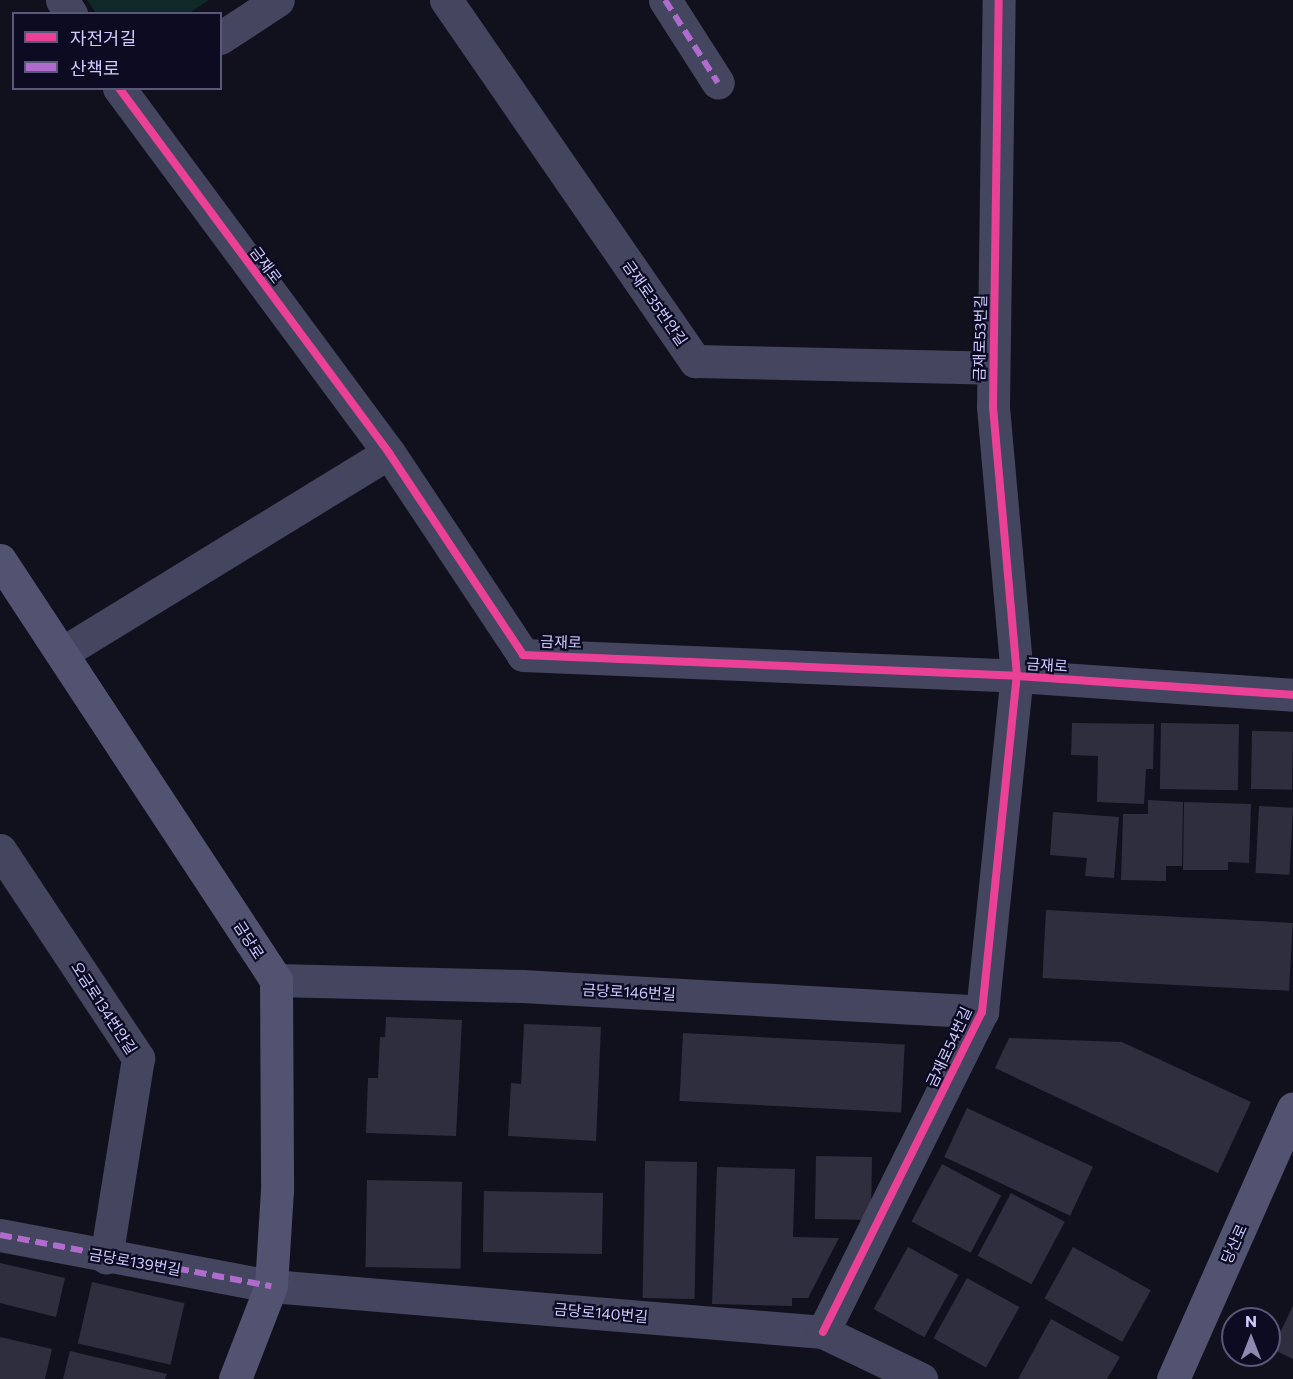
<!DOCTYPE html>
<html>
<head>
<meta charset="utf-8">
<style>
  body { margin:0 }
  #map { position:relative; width:1293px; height:1379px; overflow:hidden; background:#11101d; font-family:Commissioner,"Noto Sans KR",sans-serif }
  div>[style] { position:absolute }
  .green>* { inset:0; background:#0e2927 }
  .building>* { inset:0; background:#2f2e3f; transform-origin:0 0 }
  .street>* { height:33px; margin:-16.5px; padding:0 16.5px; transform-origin:16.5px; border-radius:16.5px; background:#44455e }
  .secondary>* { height:33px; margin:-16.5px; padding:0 16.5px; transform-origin:16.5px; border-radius:16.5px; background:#525271 }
  .quiet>* { height:6px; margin-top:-3px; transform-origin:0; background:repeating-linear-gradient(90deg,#b06ccc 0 12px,transparent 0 18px) }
  .cycleway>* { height:8px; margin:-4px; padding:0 4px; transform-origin:4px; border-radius:4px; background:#ea4096 }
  span { translate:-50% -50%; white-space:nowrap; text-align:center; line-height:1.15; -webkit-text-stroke:4.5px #0d0b22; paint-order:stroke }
  .street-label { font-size:15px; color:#ceccff }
  .legend { position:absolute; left:12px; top:12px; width:210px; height:78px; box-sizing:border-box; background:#0d0b22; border:2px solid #5a587a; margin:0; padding:8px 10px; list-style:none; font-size:18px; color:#ceccff }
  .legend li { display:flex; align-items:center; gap:12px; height:30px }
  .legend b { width:30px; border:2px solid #5a587a }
  .north { position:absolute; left:1221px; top:1307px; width:60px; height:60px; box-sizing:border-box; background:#0d0b22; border:2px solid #5a587a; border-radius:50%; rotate:0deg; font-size:16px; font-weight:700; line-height:24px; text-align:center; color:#ceccff }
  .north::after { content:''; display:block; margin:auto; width:21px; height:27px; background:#8c8ab0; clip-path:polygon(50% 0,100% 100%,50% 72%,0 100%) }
</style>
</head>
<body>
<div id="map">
  <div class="green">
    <div style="clip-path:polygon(87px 0,209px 0,188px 14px,96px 13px)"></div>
  </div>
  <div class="building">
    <div style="clip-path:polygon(1072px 723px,1154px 724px,1153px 769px,1146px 769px,1144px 804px,1097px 802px,1098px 756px,1071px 755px)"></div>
    <div style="left:1161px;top:723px;width:78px;height:66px;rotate:1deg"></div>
    <div style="left:1252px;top:731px;width:41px;height:58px;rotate:1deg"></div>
    <div style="clip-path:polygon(1148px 800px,1183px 802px,1182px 866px,1166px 866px,1166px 881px,1121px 880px,1123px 814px,1148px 814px)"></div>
    <div style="clip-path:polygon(1184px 802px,1251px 804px,1249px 863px,1228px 862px,1228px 870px,1183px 870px)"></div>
    <div style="left:1259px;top:806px;width:34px;height:67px;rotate:3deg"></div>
    <div style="clip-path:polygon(1053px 812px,1119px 817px,1114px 878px,1085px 876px,1087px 858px,1050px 855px)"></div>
    <div style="left:1046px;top:910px;width:247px;height:68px;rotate:3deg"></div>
    <div style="clip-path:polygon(386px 1017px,462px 1020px,456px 1136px,366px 1133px,368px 1078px,378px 1078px,380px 1037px,385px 1037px)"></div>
    <div style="clip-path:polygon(524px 1024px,601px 1027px,596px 1141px,508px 1136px,511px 1083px,521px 1084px)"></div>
    <div style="left:683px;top:1033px;width:222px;height:68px;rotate:3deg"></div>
    <div style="clip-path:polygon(1009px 1038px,1122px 1042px,1251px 1102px,1218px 1173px,995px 1068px)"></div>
    <div style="left:967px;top:1108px;width:139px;height:54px;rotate:25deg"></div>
    <div style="left:816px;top:1156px;width:56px;height:63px;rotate:1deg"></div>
    <div style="left:645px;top:1161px;width:52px;height:137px;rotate:1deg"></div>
    <div style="left:942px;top:1164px;width:67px;height:65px;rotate:28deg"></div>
    <div style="clip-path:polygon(717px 1167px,795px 1169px,793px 1237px,839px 1238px,808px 1298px,792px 1298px,792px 1306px,712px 1304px)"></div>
    <div style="left:367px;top:1180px;width:95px;height:87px;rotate:1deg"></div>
    <div style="left:484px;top:1191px;width:119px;height:61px;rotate:1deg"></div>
    <div style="left:1011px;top:1193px;width:61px;height:71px;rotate:28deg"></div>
    <div style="left:908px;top:1247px;width:58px;height:71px;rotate:29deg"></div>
    <div style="left:1073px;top:1247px;width:89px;height:59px;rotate:29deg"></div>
    <div style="clip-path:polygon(0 1263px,65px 1278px,56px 1317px,0 1303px)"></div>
    <div style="left:967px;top:1278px;width:60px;height:69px;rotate:29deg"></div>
    <div style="left:92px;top:1282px;width:95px;height:63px;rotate:13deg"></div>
    <div style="clip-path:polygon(1293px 1306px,1293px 1359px,1272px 1349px)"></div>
    <div style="clip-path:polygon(1051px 1319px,1120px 1357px,1107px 1379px,1018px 1379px)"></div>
    <div style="clip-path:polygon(0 1337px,52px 1349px,45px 1379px,0 1379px)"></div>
    <div style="clip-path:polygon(70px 1351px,167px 1374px,165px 1379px,63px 1379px)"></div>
  </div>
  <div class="street">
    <div style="left:62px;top:0;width:17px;rotate:57deg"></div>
    <div style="left:446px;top:0;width:439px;rotate:55.4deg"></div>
    <div style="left:695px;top:361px;width:298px;rotate:1.3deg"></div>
    <div style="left:665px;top:0;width:98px;rotate:57.4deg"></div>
    <div style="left:220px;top:38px;width:69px;rotate:-33.2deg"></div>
    <div style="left:119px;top:88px;width:454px;rotate:53.5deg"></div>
    <div style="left:389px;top:453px;width:242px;rotate:56.4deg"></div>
    <div style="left:523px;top:655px;width:494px;rotate:2.4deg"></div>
    <div style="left:1017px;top:676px;width:277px;rotate:3.9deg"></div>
    <div style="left:62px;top:653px;width:383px;rotate:-31.5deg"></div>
    <div style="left:0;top:850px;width:250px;rotate:56.4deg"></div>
    <div style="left:138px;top:1058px;width:202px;rotate:99.1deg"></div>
    <div style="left:276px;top:980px;width:246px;rotate:1.4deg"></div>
    <div style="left:522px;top:986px;width:461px;rotate:3.2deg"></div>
    <div style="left:0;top:1235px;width:276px;rotate:10.7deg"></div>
    <div style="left:271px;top:1286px;width:554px;rotate:4.76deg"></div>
    <div style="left:823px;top:1332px;width:109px;rotate:25.6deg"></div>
    <div style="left:823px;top:1332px;width:357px;rotate:-63.6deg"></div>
    <div style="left:982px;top:1012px;width:338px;rotate:-84.1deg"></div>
    <div style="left:1017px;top:676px;width:271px;rotate:-95.1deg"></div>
    <div style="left:993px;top:406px;width:406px;rotate:-89.2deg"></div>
  </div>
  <div class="secondary">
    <div style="left:0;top:560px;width:503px;rotate:56.69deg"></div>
    <div style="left:276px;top:980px;width:210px;rotate:89.7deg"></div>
    <div style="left:277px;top:1190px;width:96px;rotate:93.6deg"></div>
    <div style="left:271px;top:1286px;width:100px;rotate:111.2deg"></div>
    <div style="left:1173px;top:1379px;width:296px;rotate:-66.1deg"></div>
  </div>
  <div class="quiet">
    <div style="left:665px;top:0;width:98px;rotate:57.4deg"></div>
    <div style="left:0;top:1235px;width:276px;rotate:10.7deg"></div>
  </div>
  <div class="cycleway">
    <div style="left:119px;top:88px;width:454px;rotate:53.5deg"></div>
    <div style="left:389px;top:453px;width:242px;rotate:56.4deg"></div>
    <div style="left:523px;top:655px;width:494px;rotate:2.4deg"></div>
    <div style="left:1017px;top:676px;width:277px;rotate:3.9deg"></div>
    <div style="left:823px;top:1332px;width:357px;rotate:-63.6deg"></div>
    <div style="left:982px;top:1012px;width:338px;rotate:-84.1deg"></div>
    <div style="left:1017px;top:676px;width:271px;rotate:-95.1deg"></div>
    <div style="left:993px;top:406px;width:406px;rotate:-89.2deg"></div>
  </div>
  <div class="street-label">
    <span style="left:266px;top:265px;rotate:53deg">금재로</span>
    <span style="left:655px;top:303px;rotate:55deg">금재로35번안길</span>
    <span style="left:980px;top:338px;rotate:-89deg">금재로53번길</span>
    <span style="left:561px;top:642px;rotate:2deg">금재로</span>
    <span style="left:1047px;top:665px;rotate:4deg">금재로</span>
    <span style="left:249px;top:940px;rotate:57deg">금당로</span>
    <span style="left:629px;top:992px;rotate:3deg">금당로146번길</span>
    <span style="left:104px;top:1008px;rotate:57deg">오금로134번안길</span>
    <span style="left:949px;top:1047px;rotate:-65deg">금재로54번길</span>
    <span style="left:1234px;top:1244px;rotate:-66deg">당산로</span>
    <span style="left:135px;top:1262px;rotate:10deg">금당로139번길</span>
    <span style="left:601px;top:1313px;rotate:5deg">금당로140번길</span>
  </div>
  <ul class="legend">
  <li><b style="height:8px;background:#ea4096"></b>자전거길</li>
  <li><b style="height:8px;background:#b06ccc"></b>산책로</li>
  </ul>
  <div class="north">N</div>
</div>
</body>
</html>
